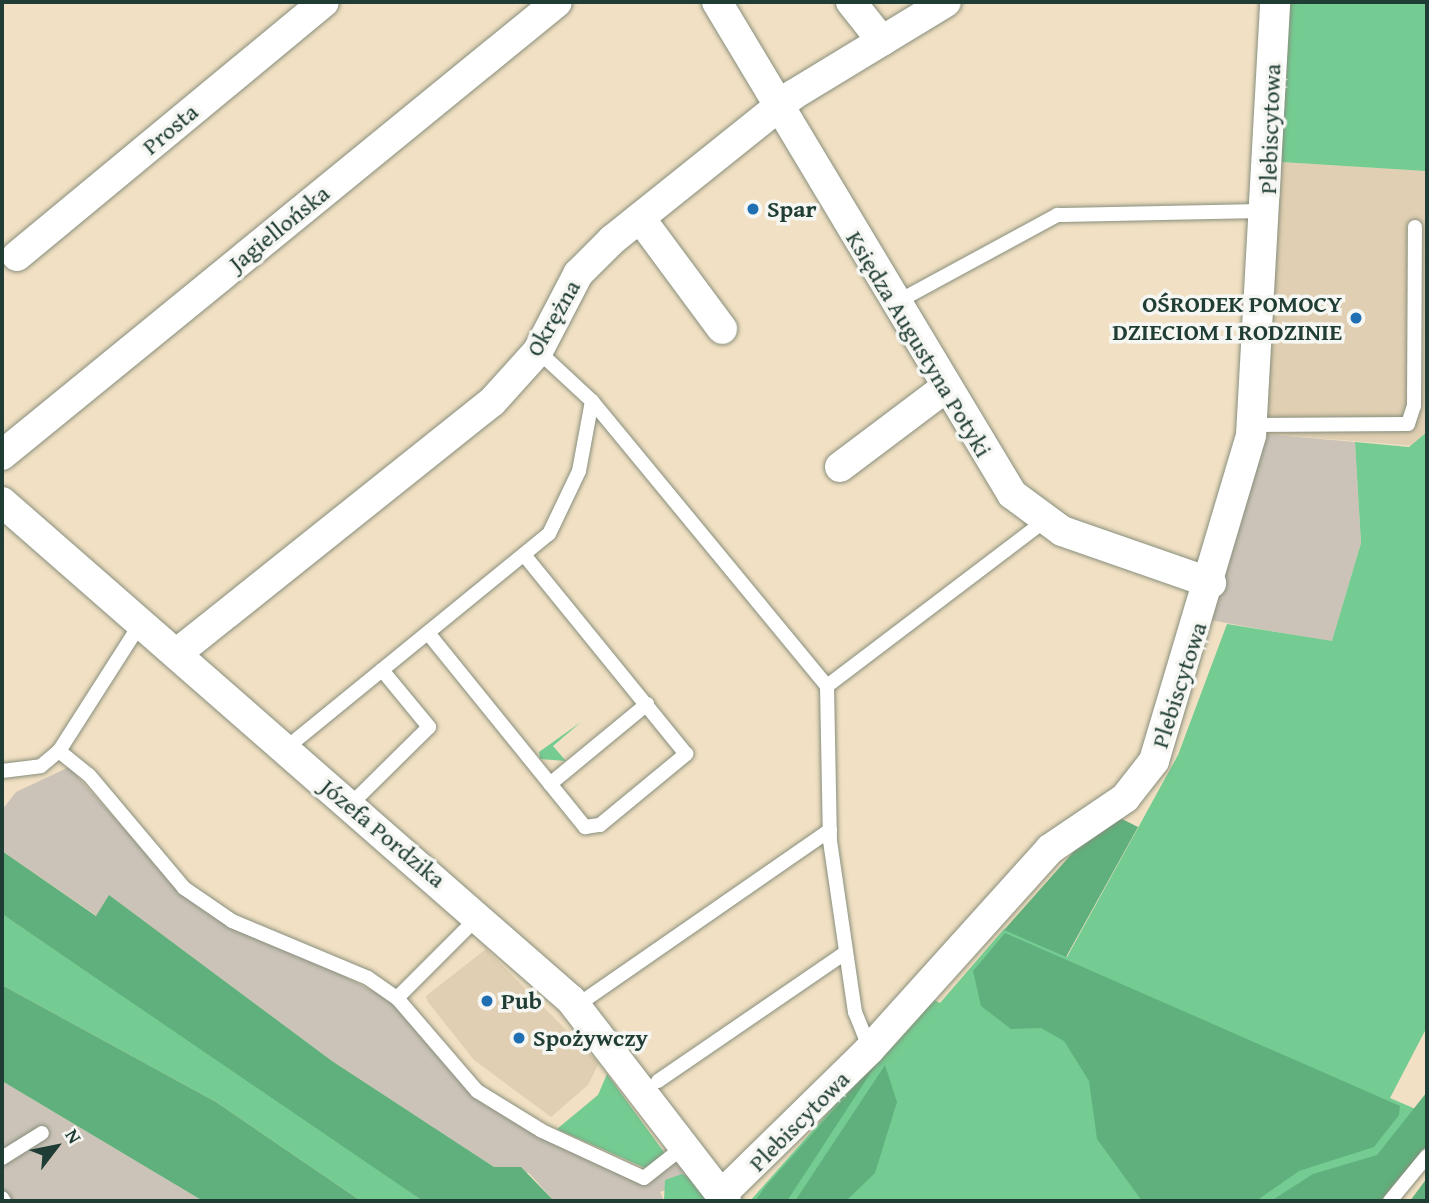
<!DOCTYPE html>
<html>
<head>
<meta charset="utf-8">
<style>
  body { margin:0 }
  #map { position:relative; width:1429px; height:1203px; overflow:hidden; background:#f1e0c3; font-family:"Gentium Book Plus",serif }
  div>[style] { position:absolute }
  .built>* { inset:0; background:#e0cfb2 }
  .industrial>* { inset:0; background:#cbc3b8 }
  .green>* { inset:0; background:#74cc92 }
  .forest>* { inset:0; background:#5fb07c }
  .roads { filter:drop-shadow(0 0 2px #888e7c) drop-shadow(0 0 2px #888e7c) }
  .lane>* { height:14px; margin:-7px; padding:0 7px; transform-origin:7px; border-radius:7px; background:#fff }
  .street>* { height:30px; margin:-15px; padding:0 15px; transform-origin:15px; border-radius:15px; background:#fff }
  .dots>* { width:19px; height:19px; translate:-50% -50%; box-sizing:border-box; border:4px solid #f6f6f2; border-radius:50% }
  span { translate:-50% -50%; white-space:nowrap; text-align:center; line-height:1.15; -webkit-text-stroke:7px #f6f6f2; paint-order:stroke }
  .street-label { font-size:24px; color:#1f3d34 }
  .poi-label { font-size:24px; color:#1f3d34; font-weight:700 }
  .left { translate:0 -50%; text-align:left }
  .right { translate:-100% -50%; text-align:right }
  .frame { position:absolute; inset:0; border:4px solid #1f3d34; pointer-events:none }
  .north { position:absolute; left:21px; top:1112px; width:70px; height:70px; -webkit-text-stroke:5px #f6f6f2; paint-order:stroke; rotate:58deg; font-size:19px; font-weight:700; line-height:28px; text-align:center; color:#1f3d34 }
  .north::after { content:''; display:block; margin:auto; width:24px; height:32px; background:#1f3d34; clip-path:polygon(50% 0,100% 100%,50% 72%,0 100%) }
</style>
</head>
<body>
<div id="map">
  <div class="built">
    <div style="clip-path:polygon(1281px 162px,1425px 171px,1427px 432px,1417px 446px,1263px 434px)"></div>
    <div style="clip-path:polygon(486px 949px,599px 1063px,588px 1085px,551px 1117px,474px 1060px,428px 1002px,426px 996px)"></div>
  </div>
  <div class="industrial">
    <div style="clip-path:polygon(1263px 434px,1355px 442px,1361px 543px,1332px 642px,1210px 620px)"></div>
    <div style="clip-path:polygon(69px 767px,180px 891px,394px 1002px,475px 1094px,644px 1184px,678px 1159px,693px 1180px,660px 1192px,664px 1201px,554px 1201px,529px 1173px,494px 1167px,332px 1061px,110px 896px,97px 916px,2px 851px,2px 810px,16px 792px)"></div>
    <div style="clip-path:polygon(2px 1081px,203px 1201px,2px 1201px)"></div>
  </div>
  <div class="green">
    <div style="clip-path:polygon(1288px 2px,1427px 2px,1427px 342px,1425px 171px,1281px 162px)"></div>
    <div style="clip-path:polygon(1427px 432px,1427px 1027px,1390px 1098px,1427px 1114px,1427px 1145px,1381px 1201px,750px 1201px,930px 998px,940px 1003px,1004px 929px,1067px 957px,1178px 755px,1227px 624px,1332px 641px,1361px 543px,1355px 442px,1409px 447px)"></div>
    <div style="clip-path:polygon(581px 722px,553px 746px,566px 761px,540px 759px,539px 752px)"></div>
    <div style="clip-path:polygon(2px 914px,333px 1137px,423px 1201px,361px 1201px,216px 1102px,2px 985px)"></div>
    <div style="clip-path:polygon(607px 1074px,666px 1155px,645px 1168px,557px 1129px,598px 1095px)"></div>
    <div style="clip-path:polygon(682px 1174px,693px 1180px,708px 1201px,664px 1201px,665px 1180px)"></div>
  </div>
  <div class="forest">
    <div style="clip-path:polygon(1120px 818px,1138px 827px,1066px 957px,1004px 930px,1076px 849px)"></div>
    <div style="clip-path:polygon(2px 851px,96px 916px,109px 895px,332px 1061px,494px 1167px,521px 1167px,554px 1201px,423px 1201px,2px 914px)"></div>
    <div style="clip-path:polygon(1005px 933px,1400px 1106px,1399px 1115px,1374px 1147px,1299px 1171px,1256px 1201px,1142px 1201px,1097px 1139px,1089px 1081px,1064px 1041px,1041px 1028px,1011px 1029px,981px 1006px,973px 971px)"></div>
    <div style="clip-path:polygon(2px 985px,216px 1102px,361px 1201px,203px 1201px,2px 1081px)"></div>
    <div style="clip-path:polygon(881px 1057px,787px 1201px,755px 1201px,765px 1187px)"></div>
    <div style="clip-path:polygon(885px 1065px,897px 1102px,875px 1173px,846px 1201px,795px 1201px)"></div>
    <div style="clip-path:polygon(1427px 1092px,1427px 1145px,1381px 1201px,1271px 1201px,1313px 1174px,1377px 1155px)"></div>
    <div style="clip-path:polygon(1427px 1178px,1427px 1201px,1410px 1201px)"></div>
  </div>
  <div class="roads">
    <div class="lane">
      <div style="left:908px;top:296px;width:170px;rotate:-28.5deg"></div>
      <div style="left:1057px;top:215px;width:210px;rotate:-1.1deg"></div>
      <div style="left:538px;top:351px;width:74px;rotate:42.8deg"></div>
      <div style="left:592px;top:401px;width:369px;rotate:50.5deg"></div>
      <div style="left:827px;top:686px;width:155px;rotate:88.9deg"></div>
      <div style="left:830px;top:841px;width:173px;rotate:81.7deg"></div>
      <div style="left:855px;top:1012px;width:40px;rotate:68deg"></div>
      <div style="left:1253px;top:425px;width:155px;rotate:-0.4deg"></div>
      <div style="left:1408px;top:424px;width:19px;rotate:-72deg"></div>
      <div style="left:1414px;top:406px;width:179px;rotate:-89.7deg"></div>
      <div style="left:428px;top:633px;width:250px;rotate:51deg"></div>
      <div style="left:585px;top:827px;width:15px;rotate:-8deg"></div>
      <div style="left:600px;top:825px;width:112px;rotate:-39.5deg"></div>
      <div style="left:686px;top:754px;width:257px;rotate:-129.1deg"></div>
      <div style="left:827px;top:686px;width:273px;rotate:-37.2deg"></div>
      <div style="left:285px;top:749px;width:340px;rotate:-39.2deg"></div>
      <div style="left:549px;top:534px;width:70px;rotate:-64.5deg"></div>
      <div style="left:579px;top:471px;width:71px;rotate:-79.5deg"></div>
      <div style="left:59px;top:751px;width:38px;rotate:39deg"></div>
      <div style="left:89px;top:775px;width:148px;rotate:49.9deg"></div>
      <div style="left:184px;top:888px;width:58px;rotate:34.5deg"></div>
      <div style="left:232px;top:921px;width:147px;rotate:22.7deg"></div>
      <div style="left:368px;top:978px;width:35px;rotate:35deg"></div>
      <div style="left:397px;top:998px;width:123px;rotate:49.3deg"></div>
      <div style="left:477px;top:1091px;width:76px;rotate:31.6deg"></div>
      <div style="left:542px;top:1131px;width:112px;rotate:24.7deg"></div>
      <div style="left:644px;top:1178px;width:53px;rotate:-38.2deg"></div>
      <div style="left:2px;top:771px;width:39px;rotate:-7deg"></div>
      <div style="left:41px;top:766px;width:23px;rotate:-40deg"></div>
      <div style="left:59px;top:751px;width:152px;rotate:-57.4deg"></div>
      <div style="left:550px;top:784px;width:126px;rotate:-39.5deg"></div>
      <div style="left:350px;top:805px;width:111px;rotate:-44.6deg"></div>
      <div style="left:429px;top:727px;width:74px;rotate:-129.5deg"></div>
      <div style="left:397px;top:998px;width:116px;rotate:-45deg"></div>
      <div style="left:576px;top:1006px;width:309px;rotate:-34.7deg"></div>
      <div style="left:658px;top:1081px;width:227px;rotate:-34.4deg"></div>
      <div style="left:2px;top:1158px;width:47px;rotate:-32deg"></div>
      <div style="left:2px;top:1198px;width:4px;rotate:56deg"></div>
      <div style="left:1390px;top:1201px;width:58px;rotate:-50.6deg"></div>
    </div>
    <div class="street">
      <div style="left:717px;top:2px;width:574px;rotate:59.05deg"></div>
      <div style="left:1012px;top:494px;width:62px;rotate:36.5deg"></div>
      <div style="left:1062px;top:531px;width:158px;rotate:19.2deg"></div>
      <div style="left:851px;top:2px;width:50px;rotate:51.5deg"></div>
      <div style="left:640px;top:218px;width:138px;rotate:53.5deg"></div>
      <div style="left:17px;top:256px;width:398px;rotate:-39.6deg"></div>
      <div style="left:2px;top:455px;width:716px;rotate:-39.22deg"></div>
      <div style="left:840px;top:467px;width:131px;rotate:-37deg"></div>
      <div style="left:2px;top:502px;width:756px;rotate:41.19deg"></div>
      <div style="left:571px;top:1000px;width:254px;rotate:52.4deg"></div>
      <div style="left:176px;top:654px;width:404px;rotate:-38.6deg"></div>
      <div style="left:492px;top:402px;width:69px;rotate:-48deg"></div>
      <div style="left:538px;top:351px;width:87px;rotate:-62.5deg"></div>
      <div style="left:578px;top:274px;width:48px;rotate:-45deg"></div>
      <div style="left:612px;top:240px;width:232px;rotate:-38.7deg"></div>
      <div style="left:793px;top:95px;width:179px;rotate:-31.3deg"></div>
      <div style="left:722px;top:1194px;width:207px;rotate:-44.4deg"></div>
      <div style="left:870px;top:1049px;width:269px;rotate:-48deg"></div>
      <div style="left:1050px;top:849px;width:91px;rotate:-34.2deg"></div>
      <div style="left:1125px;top:798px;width:47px;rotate:-51.9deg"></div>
      <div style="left:1154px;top:761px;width:340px;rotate:-73.4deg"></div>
      <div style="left:1251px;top:435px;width:434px;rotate:-86.8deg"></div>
    </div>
  </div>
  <div class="dots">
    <div style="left:753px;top:209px;background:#1f6fb2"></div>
    <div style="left:1356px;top:318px;background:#1f6fb2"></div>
    <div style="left:487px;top:1001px;background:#1f6fb2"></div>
    <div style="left:519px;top:1038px;background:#1f6fb2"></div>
  </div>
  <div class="street-label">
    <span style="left:170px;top:129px;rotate:-40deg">Prosta</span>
    <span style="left:1270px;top:129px;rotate:-88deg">Plebiscytowa</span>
    <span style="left:279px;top:228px;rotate:-39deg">Jagiellońska</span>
    <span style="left:553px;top:318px;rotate:-60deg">Okrężna</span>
    <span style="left:919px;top:344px;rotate:59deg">Księdza Augustyna Potyki</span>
    <span style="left:1179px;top:685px;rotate:-72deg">Plebiscytowa</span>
    <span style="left:383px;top:833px;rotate:40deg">Józefa Pordzika</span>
    <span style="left:799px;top:1121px;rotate:-45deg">Plebiscytowa</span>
  </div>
  <div class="poi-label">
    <span class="left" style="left:767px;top:209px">Spar</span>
    <span class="right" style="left:1342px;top:318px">OŚRODEK POMOCY<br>DZIECIOM I RODZINIE</span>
    <span class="left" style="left:501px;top:1001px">Pub</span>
    <span class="left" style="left:533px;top:1038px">Spożywczy</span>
  </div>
  <div class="frame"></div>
  <div class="north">N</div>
</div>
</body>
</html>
